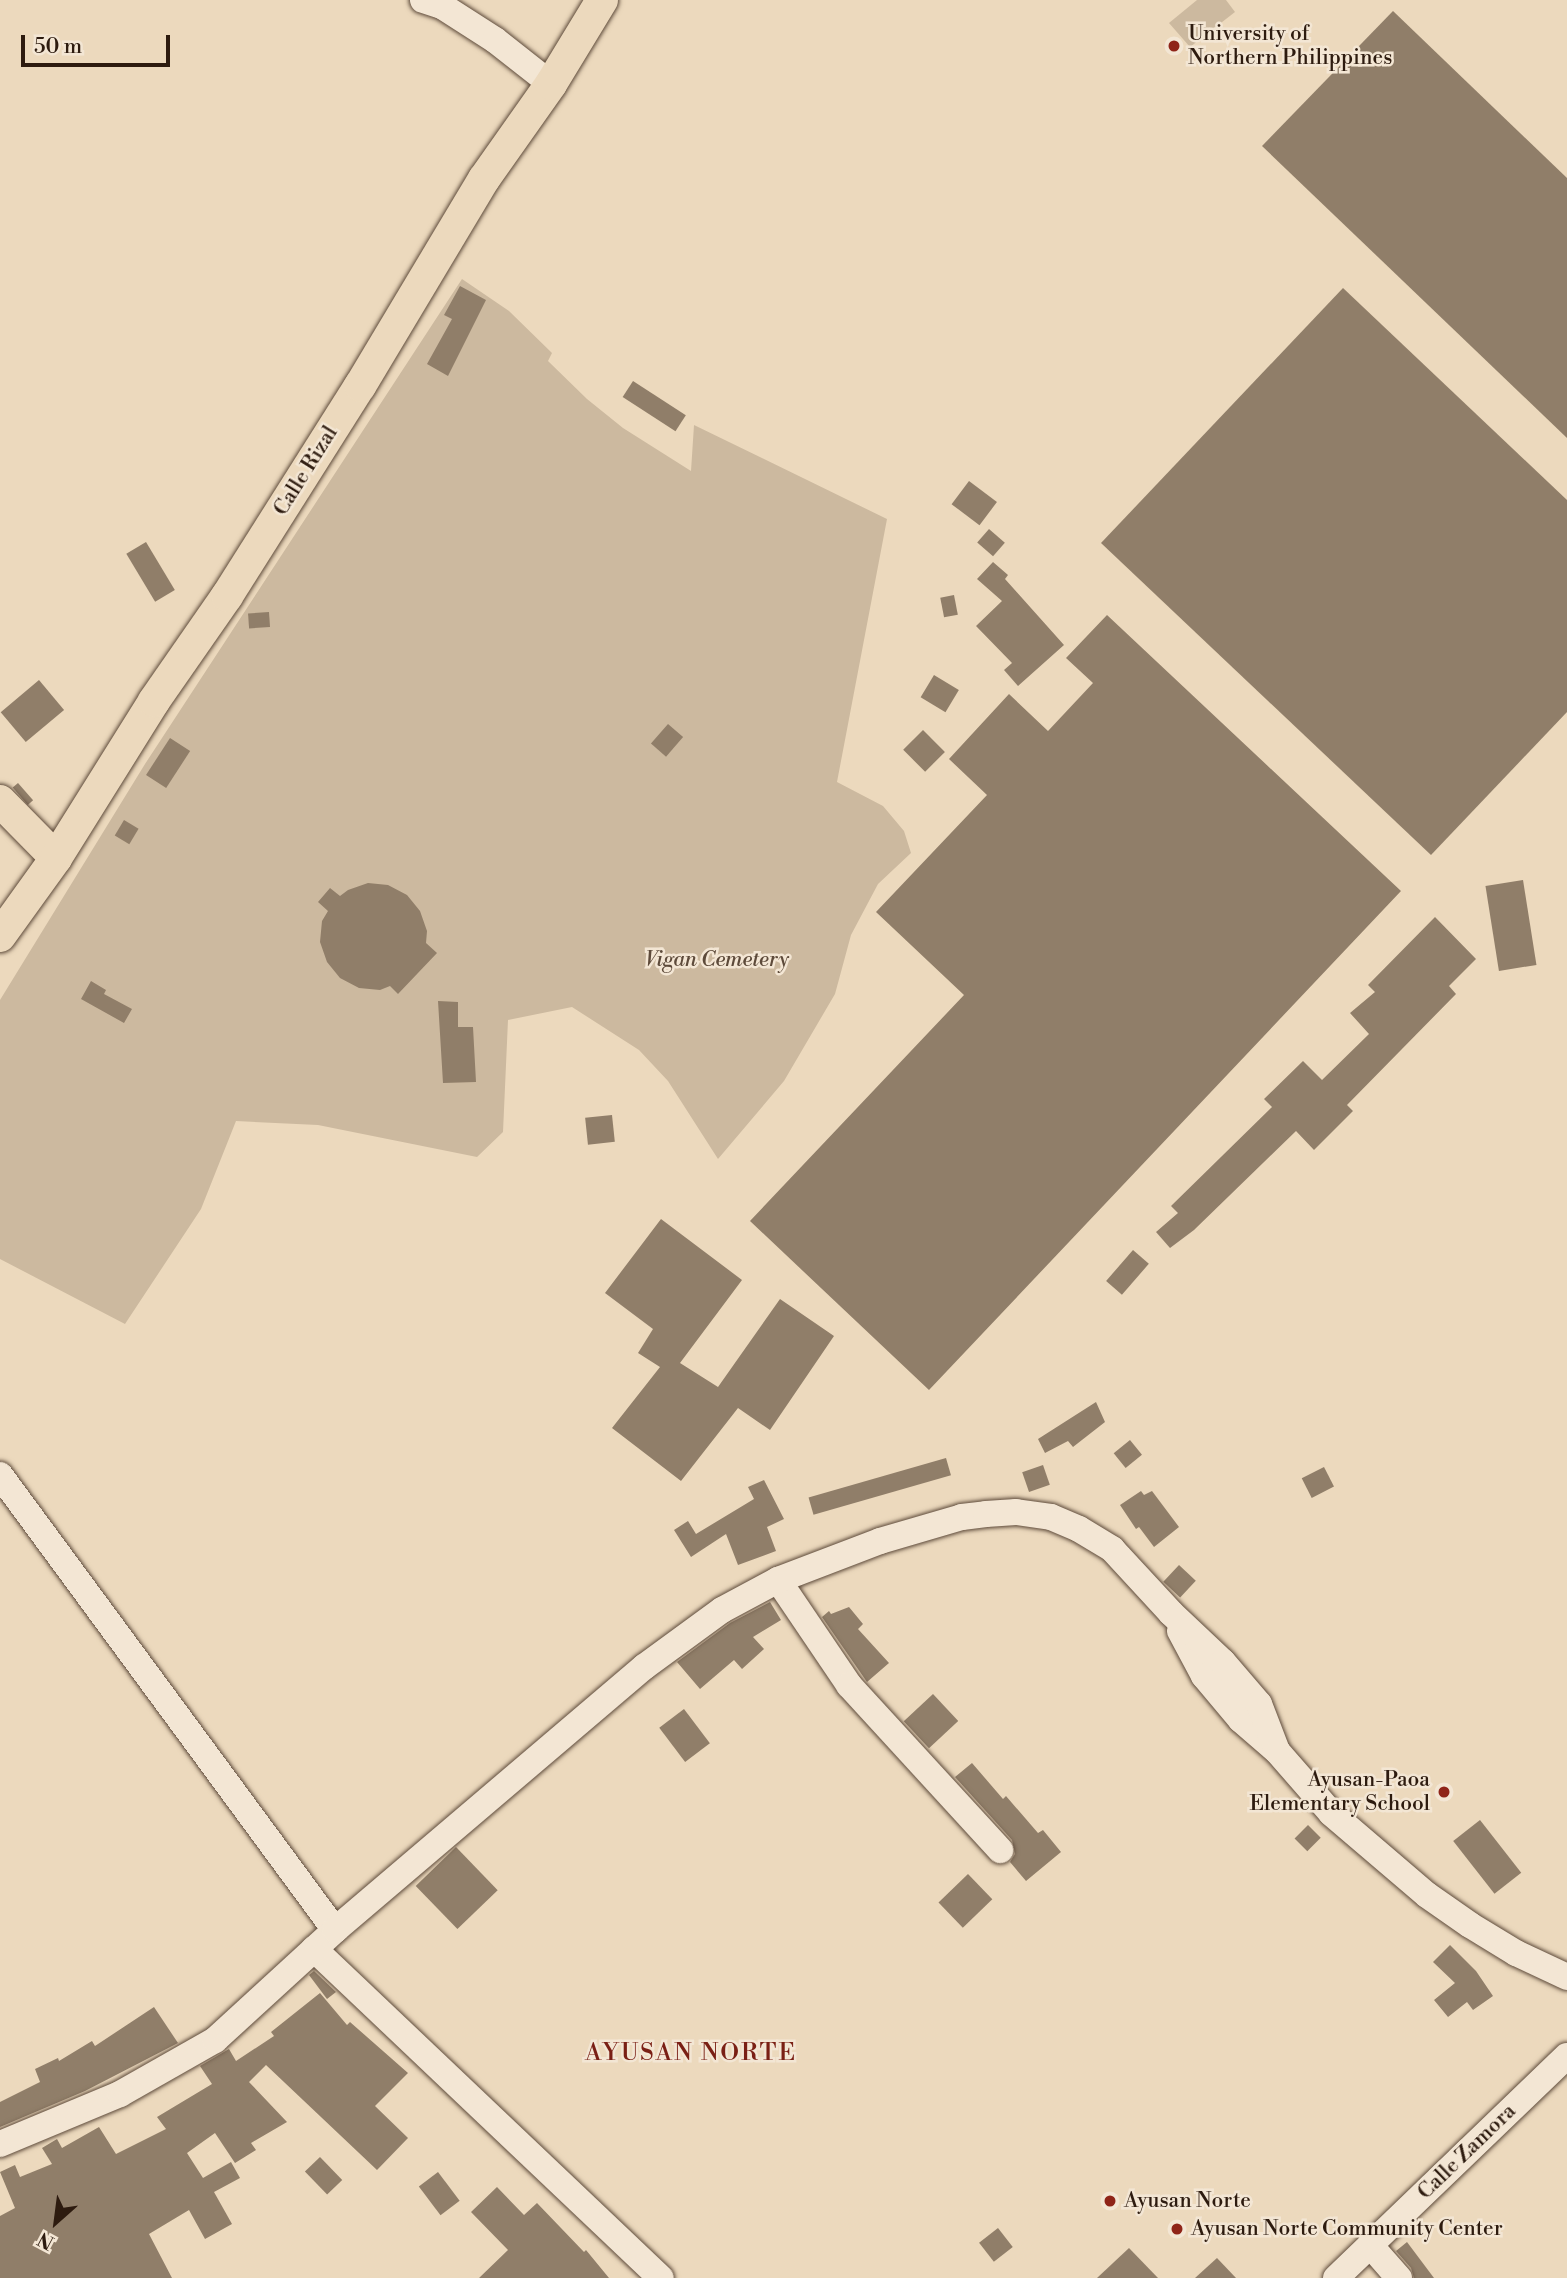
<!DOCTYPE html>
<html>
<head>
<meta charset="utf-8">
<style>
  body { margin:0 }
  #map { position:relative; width:1567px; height:2278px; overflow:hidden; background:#ecd9bd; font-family:"Libre Bodoni",serif }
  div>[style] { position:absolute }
  .green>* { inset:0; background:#ccb99f }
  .building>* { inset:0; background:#907e69; transform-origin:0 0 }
  .roads { filter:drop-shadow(0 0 2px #5d4a3a) drop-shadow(0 0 2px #5d4a3a) }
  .minor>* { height:26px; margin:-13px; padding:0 13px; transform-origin:13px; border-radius:13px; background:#f3e6d4 }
  .major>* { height:32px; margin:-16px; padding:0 16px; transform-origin:16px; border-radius:16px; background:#ecd9bd }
  .dots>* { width:19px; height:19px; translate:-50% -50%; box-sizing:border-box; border:4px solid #f3e6d4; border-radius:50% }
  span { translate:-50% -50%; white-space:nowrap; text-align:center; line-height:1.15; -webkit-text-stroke:5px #f3e6d4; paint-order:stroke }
  .poi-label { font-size:21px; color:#2d1b0f }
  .left { translate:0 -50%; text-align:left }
  .right { translate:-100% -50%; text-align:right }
  .street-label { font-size:21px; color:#2d1b0f }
  .park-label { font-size:21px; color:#5d4a3a; font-style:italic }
  .quarter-label { font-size:24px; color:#7a1f14; letter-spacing:2px }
  .north { position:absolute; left:21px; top:2187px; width:70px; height:70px; -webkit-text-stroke:5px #f3e6d4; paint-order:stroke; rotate:208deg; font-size:19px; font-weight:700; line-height:28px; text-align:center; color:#2d1b0f }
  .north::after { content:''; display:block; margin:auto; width:24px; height:32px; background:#2d1b0f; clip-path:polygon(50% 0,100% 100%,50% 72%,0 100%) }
  .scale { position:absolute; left:21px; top:35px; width:149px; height:32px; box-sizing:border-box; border:4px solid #2d1b0f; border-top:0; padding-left:9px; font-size:21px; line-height:24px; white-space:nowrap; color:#2d1b0f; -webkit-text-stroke:5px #f3e6d4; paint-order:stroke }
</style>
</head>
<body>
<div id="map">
  <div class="green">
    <div style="clip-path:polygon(1197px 0,1226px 0,1235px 12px,1190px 47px,1169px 23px)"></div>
    <div style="clip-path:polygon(462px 279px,509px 311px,552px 353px,548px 361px,587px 399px,623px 428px,691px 471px,694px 425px,887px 519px,837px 782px,883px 806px,904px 831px,911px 853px,878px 884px,851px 935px,835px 994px,784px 1081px,718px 1159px,668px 1081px,639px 1050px,572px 1007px,508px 1020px,503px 1132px,477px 1157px,318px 1125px,236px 1121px,201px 1209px,125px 1324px,0 1259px,0 1000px,145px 764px)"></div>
  </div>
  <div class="building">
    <div style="clip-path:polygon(1393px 11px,1567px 178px,1567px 438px,1262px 146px)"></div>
    <div style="clip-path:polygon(460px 286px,486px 300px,448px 376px,427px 364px,452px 319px,444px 315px)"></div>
    <div style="clip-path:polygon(1343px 288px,1567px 500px,1567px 712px,1431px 855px,1101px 543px)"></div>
    <div style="left:633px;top:381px;width:63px;height:19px;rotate:33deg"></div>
    <div style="left:969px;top:481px;width:35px;height:29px;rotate:37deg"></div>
    <div style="left:989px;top:529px;width:21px;height:18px;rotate:41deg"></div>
    <div style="left:146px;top:542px;width:56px;height:23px;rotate:59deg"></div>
    <div style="clip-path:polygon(993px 562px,1008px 575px,1005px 579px,1064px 645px,1018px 686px,1004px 670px,1012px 663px,976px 626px,1002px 601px,977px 579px)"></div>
    <div style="left:954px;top:595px;width:20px;height:14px;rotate:79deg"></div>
    <div style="left:269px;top:612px;width:15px;height:21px;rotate:86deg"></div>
    <div style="clip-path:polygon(1107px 615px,1401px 891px,929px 1390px,750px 1221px,964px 995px,876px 912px,987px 795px,949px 759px,1009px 694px,1048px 731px,1093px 683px,1066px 658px)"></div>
    <div style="left:934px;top:675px;width:29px;height:26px;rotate:31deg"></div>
    <div style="left:39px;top:680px;width:39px;height:50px;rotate:50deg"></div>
    <div style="left:668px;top:724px;width:20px;height:26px;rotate:41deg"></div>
    <div style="left:923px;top:730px;width:31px;height:28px;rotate:45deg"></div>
    <div style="left:170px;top:738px;width:24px;height:44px;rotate:33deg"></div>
    <div style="left:18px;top:783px;width:23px;height:7px;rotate:49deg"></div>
    <div style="left:124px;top:820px;width:17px;height:18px;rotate:31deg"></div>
    <div style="left:1523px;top:880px;width:86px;height:38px;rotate:81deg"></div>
    <div style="clip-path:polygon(368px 883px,388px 885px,407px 895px,420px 911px,427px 931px,426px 943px,437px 953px,398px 994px,390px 986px,380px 990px,359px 988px,340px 978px,327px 962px,320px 942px,322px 921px,328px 911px,318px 902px,330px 888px,340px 896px,348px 890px)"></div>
    <div style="clip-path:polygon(1435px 917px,1476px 959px,1449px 986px,1456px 994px,1347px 1105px,1353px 1111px,1314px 1150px,1296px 1131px,1194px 1230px,1170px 1248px,1156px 1232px,1178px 1213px,1171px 1206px,1272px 1107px,1264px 1099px,1303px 1061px,1322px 1080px,1369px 1034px,1350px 1013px,1375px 992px,1368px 985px)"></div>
    <div style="clip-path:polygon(91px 981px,106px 990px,104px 994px,132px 1009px,124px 1023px,81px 999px)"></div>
    <div style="clip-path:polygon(438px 1001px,458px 1002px,458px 1027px,473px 1027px,476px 1082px,443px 1083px)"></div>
    <div style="left:612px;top:1115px;width:27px;height:27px;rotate:84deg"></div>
    <div style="clip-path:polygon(661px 1219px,742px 1280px,680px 1363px,718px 1387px,780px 1299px,834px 1336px,770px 1430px,738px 1408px,681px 1481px,612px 1428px,660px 1367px,638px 1353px,653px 1329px,605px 1293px)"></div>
    <div style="left:1133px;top:1250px;width:21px;height:41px;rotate:41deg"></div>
    <div style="clip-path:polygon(1096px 1402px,1105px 1422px,1073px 1447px,1068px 1441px,1045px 1453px,1038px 1439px)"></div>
    <div style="left:1130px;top:1440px;width:19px;height:21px;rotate:51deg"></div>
    <div style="left:946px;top:1458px;width:18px;height:143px;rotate:74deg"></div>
    <div style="left:1043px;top:1465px;width:21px;height:22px;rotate:71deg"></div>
    <div style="left:1324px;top:1467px;width:22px;height:25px;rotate:63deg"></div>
    <div style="clip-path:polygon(764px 1480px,784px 1519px,767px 1527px,776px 1551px,738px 1565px,726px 1534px,691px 1557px,674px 1530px,688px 1521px,696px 1534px,754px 1499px,748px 1487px)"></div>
    <div style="clip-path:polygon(1141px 1491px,1144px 1495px,1152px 1491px,1179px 1527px,1154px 1547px,1139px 1527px,1136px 1529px,1120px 1505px)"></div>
    <div style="left:1179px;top:1565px;width:23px;height:23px;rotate:43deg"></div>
    <div style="clip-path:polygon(770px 1602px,781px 1620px,753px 1637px,764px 1649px,742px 1669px,734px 1660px,700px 1689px,677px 1662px,730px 1623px)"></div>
    <div style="clip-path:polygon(849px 1607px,863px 1624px,858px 1629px,889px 1663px,867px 1682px,822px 1617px,829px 1611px,831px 1614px)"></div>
    <div style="left:933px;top:1694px;width:37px;height:40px;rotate:47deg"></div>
    <div style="left:684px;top:1709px;width:43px;height:31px;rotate:53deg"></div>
    <div style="clip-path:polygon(972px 1763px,1003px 1799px,1006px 1796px,1038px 1833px,1043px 1830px,1061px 1852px,1026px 1881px,1010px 1862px,1015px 1854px,1012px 1840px,955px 1777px)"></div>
    <div style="left:1480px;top:1820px;width:67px;height:34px;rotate:52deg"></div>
    <div style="left:1308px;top:1825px;width:18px;height:19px;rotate:45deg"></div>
    <div style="left:456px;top:1847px;width:60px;height:56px;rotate:46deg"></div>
    <div style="left:968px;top:1874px;width:35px;height:41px;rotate:46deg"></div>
    <div style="clip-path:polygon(1450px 1945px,1476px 1971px,1493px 1996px,1473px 2010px,1467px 2002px,1448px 2017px,1434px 2000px,1455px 1983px,1433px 1962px)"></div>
    <div style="clip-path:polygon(314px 1971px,336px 1992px,327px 1999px,309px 1975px)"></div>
    <div style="clip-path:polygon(320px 1993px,347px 2025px,350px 2022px,408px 2073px,375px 2106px,408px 2138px,377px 2170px,266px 2065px,249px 2082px,287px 2122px,251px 2143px,256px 2150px,235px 2163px,215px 2133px,187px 2153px,203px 2178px,231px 2162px,240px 2178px,214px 2192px,232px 2224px,205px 2239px,189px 2210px,149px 2234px,172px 2278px,0 2278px,0 2216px,15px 2208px,0 2172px,15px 2165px,20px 2177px,52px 2164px,42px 2148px,57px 2139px,62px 2148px,99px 2127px,116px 2154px,166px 2129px,157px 2117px,212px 2084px,200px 2066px,229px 2049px,236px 2061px,274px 2036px,271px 2032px)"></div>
    <div style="clip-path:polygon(154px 2007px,178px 2043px,85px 2091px,0 2127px,0 2102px,40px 2082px,35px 2069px,58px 2058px,59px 2061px,92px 2041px,95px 2046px)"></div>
    <div style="left:320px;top:2157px;width:32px;height:21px;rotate:46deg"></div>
    <div style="left:438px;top:2172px;width:36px;height:24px;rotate:53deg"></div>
    <div style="clip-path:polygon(497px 2187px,524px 2215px,537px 2203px,584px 2252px,586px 2250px,609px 2278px,479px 2278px,508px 2250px,471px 2212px)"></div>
    <div style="left:998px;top:2228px;width:24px;height:24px;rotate:52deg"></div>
    <div style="clip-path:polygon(1407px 2242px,1434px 2278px,1414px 2278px,1411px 2268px,1396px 2251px)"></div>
    <div style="clip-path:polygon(1129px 2248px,1158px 2278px,1097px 2278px)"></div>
    <div style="clip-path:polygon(1217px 2258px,1236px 2278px,1195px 2278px)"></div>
  </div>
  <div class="roads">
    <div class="minor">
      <div style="left:423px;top:0;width:20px;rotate:18deg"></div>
      <div style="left:442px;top:6px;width:63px;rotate:32.7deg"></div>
      <div style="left:495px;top:40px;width:71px;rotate:38.2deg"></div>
      <div style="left:0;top:1475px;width:565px;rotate:53.64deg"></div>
      <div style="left:778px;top:1580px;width:127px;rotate:55.9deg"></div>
      <div style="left:849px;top:1685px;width:224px;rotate:47.5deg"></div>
      <div style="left:1180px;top:1631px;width:51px;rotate:61.9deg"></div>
      <div style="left:1204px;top:1676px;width:57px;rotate:49.9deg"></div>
      <div style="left:1241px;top:1720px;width:48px;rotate:40.7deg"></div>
      <div style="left:1277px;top:1751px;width:82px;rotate:48.9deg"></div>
      <div style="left:1331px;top:1813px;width:126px;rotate:40.5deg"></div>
      <div style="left:1427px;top:1895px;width:52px;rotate:34.9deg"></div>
      <div style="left:1470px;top:1925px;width:54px;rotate:31.3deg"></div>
      <div style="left:1516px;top:1953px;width:56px;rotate:25.2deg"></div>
      <div style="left:314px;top:1949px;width:478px;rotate:43.5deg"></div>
      <div style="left:0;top:2144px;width:130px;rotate:-22.6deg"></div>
      <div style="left:120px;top:2094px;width:109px;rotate:-29.6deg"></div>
      <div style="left:215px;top:2040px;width:163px;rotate:-42.5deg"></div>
      <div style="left:335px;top:1930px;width:406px;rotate:-40.4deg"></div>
      <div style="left:644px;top:1667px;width:97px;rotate:-36.2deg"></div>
      <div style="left:722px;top:1610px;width:64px;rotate:-28.2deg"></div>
      <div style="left:778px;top:1580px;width:109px;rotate:-20.9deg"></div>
      <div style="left:880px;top:1541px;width:85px;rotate:-16.3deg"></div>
      <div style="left:962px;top:1517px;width:24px;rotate:-7deg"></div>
      <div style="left:986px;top:1514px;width:30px;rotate:-4deg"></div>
      <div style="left:1016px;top:1512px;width:35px;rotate:8deg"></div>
      <div style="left:1051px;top:1517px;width:30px;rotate:23deg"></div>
      <div style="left:1079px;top:1529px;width:39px;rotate:31deg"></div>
      <div style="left:1112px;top:1549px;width:87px;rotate:47.3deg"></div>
      <div style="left:1171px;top:1613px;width:71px;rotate:43.3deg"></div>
      <div style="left:1223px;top:1662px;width:55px;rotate:49.4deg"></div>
      <div style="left:1259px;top:1704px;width:50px;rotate:69deg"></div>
      <div style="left:1370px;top:2245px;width:44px;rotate:48.7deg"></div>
      <div style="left:1336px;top:2278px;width:320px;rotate:-43.9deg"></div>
    </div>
    <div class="major">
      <div style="left:0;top:801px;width:80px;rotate:45.5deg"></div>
      <div style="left:0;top:936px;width:96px;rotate:-54.3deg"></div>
      <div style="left:56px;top:858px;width:185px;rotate:-58deg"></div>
      <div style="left:154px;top:701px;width:128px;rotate:-55.2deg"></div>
      <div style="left:227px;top:596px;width:249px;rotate:-57.7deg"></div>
      <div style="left:360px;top:386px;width:241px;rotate:-59.1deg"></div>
      <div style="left:484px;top:179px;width:116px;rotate:-54.8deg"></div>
      <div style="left:551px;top:84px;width:98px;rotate:-58.7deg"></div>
    </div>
  </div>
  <div class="dots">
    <div style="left:1174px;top:46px;background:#8f2418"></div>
    <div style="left:1444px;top:1792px;background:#8f2418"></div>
    <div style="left:1110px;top:2201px;background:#8f2418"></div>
    <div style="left:1177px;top:2229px;background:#8f2418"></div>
  </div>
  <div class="poi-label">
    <span class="left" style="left:1188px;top:46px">University of<br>Northern Philippines</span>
    <span class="right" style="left:1430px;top:1792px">Ayusan-Paoa<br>Elementary School</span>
    <span class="left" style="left:1124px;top:2201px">Ayusan Norte</span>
    <span class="left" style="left:1191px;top:2229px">Ayusan Norte Community Center</span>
  </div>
  <div class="street-label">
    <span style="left:306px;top:471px;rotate:-58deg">Calle Rizal</span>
    <span style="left:1467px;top:2152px;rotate:-44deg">Calle Zamora</span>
  </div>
  <div class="park-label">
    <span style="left:717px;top:960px">Vigan Cemetery</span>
  </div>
  <div class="quarter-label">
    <span style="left:691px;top:2054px">AYUSAN NORTE</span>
  </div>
  <div class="north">N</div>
  <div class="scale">50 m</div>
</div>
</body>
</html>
